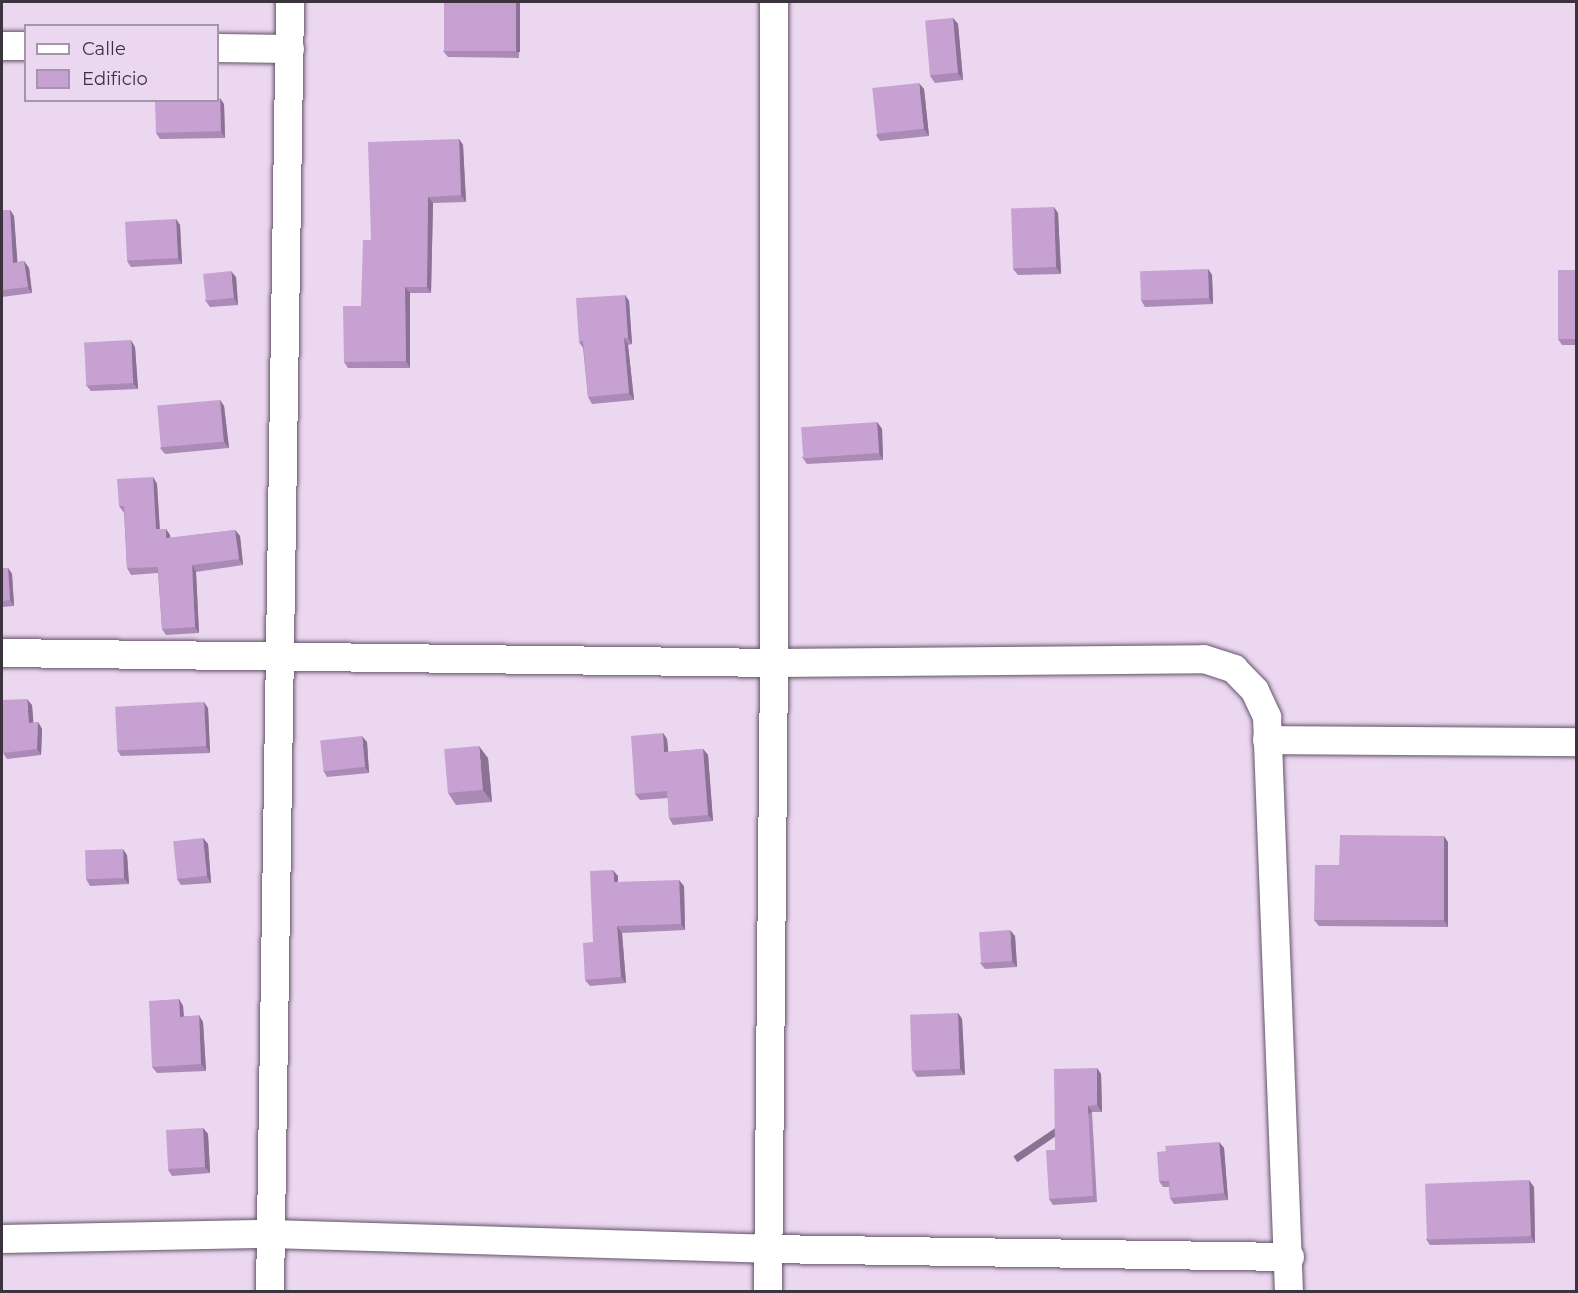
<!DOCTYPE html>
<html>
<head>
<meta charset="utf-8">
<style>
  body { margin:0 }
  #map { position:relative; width:1578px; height:1293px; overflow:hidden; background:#ebd7f0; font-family:Montserrat,sans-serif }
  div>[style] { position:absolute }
  .roads { filter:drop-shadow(0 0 2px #645369) drop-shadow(0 0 2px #645369) }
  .minor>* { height:28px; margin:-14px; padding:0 14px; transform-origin:14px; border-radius:14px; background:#fff }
  .wall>* { inset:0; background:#ab8ab5 }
  .shaded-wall>* { inset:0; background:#8b7193; transform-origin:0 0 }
  .building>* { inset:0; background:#c7a1d2; transform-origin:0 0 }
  span { translate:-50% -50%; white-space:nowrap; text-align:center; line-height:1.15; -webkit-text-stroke:4.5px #ebd7f0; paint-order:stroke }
  .frame { position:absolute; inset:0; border:3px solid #3b333d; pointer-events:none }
  .legend { position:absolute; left:24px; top:24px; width:195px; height:78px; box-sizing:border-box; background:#ebd7f0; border:2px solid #a595a8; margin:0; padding:8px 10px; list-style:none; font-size:18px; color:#3b333d }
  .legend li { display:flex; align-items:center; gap:12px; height:30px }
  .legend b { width:30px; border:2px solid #a595a8 }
</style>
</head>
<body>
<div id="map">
  <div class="roads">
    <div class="minor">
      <div style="left:774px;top:2px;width:661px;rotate:90deg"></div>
      <div style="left:774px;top:663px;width:430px;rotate:-0.5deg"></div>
      <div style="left:1204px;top:659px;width:32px;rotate:18deg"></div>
      <div style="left:1234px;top:669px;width:30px;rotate:46deg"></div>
      <div style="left:1255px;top:691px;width:29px;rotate:65deg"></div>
      <div style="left:1267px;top:717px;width:575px;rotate:87.81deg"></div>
      <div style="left:2px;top:46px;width:24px"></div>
      <div style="left:218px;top:48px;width:72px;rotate:0.8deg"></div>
      <div style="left:2px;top:653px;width:772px;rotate:0.74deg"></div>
      <div style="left:774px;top:663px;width:629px;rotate:90.55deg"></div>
      <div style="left:1267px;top:740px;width:309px;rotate:0.4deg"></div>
      <div style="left:2px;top:1239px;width:268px;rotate:-1.1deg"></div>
      <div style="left:270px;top:1234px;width:497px;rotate:1.7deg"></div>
      <div style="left:767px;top:1249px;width:523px;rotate:0.88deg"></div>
      <div style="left:270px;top:1292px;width:1290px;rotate:-89.11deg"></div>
    </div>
  </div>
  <div class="wall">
    <div style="clip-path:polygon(520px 2px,519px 58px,448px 57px,443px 51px)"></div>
    <div style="clip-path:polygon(953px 18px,958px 24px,963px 80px,935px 83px,930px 76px)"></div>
    <div style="clip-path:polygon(924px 89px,929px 136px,880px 141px,876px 135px)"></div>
    <div style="clip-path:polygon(224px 104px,225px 138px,160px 139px,156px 133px)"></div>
    <div style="clip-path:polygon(459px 139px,463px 145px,466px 202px,433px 203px,431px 293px,410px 293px,410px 368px,348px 368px,344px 362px,361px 306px,371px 240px)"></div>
    <div style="clip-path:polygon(2px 210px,10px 210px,14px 216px,17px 262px,24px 261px,29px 268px,32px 293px,2px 297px)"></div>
    <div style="clip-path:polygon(1058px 213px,1061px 274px,1018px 275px,1013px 269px)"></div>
    <div style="clip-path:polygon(176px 219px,180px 225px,182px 264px,131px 267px,127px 261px)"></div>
    <div style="clip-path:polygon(1208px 269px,1212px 275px,1213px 304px,1145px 307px,1141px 300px)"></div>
    <div style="clip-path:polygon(1576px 270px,1576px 345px,1562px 345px,1558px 339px)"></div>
    <div style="clip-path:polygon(236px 277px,238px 305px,210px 307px,205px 300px)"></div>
    <div style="clip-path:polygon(625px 295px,629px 301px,632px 344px,628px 345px,634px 400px,592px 404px,588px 397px,583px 348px,579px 342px)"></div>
    <div style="clip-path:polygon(135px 347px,138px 389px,91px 391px,86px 385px)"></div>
    <div style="clip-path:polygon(220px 400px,224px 406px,229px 448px,165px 454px,160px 448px)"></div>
    <div style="clip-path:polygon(877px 422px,882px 429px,883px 460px,807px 464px,802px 457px)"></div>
    <div style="clip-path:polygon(153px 477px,157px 484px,160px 529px,166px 529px,170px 535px,170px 538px,235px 530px,240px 536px,243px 565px,196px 572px,199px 633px,166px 635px,162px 629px,158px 573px,131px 575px,127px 568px,124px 513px,119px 506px)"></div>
    <div style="clip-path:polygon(2px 568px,8px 568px,12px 574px,14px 606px,2px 607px)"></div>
    <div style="clip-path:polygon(32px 705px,33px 723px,38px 722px,42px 729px,41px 755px,7px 759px,3px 753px)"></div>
    <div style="clip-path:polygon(208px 708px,210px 753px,121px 756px,117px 750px)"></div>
    <div style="clip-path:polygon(663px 733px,667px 739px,668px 752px,703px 749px,708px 755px,713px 821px,673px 825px,669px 818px,668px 798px,640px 800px,635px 794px)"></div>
    <div style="clip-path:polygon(367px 742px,369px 773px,327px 777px,323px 770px)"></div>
    <div style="clip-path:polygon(488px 758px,492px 802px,456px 805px,448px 793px)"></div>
    <div style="clip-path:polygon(203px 838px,208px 844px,211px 883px,181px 885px,177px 879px)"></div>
    <div style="clip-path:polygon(1448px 842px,1448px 927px,1319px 926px,1314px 920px)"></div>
    <div style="clip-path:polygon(127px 855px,129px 884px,90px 886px,86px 879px)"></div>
    <div style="clip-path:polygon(618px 876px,618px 882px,684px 886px,685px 930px,622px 933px,626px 983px,590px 986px,585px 980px,593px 942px)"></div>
    <div style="clip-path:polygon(1015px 936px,1017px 967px,985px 969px,980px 963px)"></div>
    <div style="clip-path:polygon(179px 999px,183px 1006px,184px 1016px,203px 1022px,206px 1071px,157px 1073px,152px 1067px)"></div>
    <div style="clip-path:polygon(958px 1013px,962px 1019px,965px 1075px,917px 1077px,913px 1071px)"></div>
    <div style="clip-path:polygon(1097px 1068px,1101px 1074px,1102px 1112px,1092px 1112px,1097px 1202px,1053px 1205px,1049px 1199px,1055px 1150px)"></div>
    <div style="clip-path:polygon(203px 1128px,208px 1134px,210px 1173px,172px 1176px,168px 1170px)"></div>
    <div style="clip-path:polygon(1219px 1142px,1224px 1148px,1228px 1200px,1174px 1204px,1170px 1198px,1169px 1187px,1163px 1187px,1159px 1181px,1166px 1151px)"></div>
    <div style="clip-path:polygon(1534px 1187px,1535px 1243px,1430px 1245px,1426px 1239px)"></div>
  </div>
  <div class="shaded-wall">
    <div style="left:516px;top:2px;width:4px;height:50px"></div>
    <div style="clip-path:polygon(953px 18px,958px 24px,963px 80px,958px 73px)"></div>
    <div style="clip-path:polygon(919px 83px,924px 89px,929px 136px,924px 129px)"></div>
    <div style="clip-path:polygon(220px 98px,224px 104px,225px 138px,221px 131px)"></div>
    <div style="clip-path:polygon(459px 139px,463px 145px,466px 202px,461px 195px)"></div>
    <div style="clip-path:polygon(428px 197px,433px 203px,431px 293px,427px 287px)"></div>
    <div style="clip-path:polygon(1054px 207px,1058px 213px,1061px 274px,1056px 267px)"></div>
    <div style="clip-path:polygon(10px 210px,14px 216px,18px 269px,13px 263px)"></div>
    <div style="clip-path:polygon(176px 219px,180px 225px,182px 264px,178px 258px)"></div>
    <div style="clip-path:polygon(24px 261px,29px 268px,32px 293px,28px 287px)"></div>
    <div style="clip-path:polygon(1208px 269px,1212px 275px,1213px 304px,1209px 298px)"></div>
    <div style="clip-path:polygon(231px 271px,236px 277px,238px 305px,234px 298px)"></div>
    <div style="clip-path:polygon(405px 287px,410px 293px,410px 368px,406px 361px)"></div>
    <div style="clip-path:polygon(625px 295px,629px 301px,632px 344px,628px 338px)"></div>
    <div style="clip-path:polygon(624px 338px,628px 345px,634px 400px,629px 393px)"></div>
    <div style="clip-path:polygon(131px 340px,135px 347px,138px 389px,133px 383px)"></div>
    <div style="clip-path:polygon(220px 400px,224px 406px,229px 448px,224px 442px)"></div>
    <div style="clip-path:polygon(877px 422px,882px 429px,883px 460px,879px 453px)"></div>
    <div style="clip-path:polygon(153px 477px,157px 484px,160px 536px,156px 529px)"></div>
    <div style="clip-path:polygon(166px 529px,170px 535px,171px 545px,166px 538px)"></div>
    <div style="clip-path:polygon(235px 530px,240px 536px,243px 565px,239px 559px)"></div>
    <div style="clip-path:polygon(192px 565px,196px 572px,199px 633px,195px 627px)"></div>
    <div style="clip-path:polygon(8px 568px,12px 574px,14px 606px,10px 600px)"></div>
    <div style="clip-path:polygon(27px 699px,32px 705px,34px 729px,29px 723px)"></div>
    <div style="clip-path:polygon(204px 702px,208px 708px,210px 753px,206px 746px)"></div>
    <div style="clip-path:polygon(38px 722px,42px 729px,41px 755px,37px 749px)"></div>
    <div style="clip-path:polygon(663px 733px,667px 739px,669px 758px,664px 752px)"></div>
    <div style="clip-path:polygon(362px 736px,367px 742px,369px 773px,365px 767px)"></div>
    <div style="clip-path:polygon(479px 746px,488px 758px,492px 802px,483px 790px)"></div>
    <div style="clip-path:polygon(703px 749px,708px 755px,713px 821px,708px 815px)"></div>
    <div style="clip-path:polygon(1444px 836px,1448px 842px,1448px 927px,1444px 920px)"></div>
    <div style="clip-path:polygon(203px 838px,208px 844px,211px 883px,207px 876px)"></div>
    <div style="clip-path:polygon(123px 849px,127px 855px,129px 884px,124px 878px)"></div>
    <div style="clip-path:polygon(613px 870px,618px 876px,618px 889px,614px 882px)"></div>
    <div style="clip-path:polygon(679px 880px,684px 886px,685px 930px,681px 924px)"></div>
    <div style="clip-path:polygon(617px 926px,622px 933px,626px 983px,621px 977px)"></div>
    <div style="clip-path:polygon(1010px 930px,1015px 936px,1017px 967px,1012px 961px)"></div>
    <div style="clip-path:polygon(179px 999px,183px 1006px,184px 1023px,180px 1017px)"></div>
    <div style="clip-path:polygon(958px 1013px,962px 1019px,965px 1075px,960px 1069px)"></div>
    <div style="clip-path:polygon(199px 1015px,203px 1022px,206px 1071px,201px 1064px)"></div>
    <div style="clip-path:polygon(1097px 1068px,1101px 1074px,1102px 1112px,1097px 1105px)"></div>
    <div style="left:1088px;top:1106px;width:7px;height:90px;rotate:56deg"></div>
    <div style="clip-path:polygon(203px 1128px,208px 1134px,210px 1173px,205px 1167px)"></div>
    <div style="clip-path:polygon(1219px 1142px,1224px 1148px,1228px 1200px,1224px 1193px)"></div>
    <div style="clip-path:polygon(1529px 1180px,1534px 1187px,1535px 1243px,1531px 1236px)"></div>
  </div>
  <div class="building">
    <div style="left:444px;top:2px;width:72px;height:49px"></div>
    <div style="left:953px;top:18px;width:55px;height:28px;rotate:85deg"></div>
    <div style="left:919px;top:83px;width:46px;height:47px;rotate:84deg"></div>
    <div style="clip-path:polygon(218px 98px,220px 98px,221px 131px,156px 133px,155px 100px,218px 100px)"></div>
    <div style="clip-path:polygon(459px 139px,461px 195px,428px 197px,427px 287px,405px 287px,406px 361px,344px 362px,343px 306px,361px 306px,363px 240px,371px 240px,368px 142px)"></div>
    <div style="left:1054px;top:207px;width:60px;height:43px;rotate:88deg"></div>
    <div style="clip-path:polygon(2px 210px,10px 210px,13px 263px,24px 261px,28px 287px,2px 290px)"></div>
    <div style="left:176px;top:219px;width:39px;height:51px;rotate:87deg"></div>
    <div style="left:1208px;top:269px;width:29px;height:68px;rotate:88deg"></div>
    <div style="left:1558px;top:270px;width:18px;height:69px"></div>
    <div style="left:231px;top:271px;width:27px;height:28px;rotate:84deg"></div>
    <div style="clip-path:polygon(625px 295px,628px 338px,624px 338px,629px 393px,588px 397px,583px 341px,579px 342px,576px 298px)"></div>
    <div style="left:131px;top:340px;width:43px;height:47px;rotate:87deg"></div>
    <div style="left:220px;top:400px;width:42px;height:63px;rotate:85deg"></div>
    <div style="left:877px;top:422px;width:31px;height:76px;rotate:86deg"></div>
    <div style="clip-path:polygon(153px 477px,156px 529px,166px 529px,166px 538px,235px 530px,239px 559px,192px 565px,195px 627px,162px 629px,158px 567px,127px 568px,124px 506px,119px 506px,117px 479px)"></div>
    <div style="clip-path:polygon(2px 568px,8px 568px,10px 600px,2px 601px)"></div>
    <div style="clip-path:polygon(27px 699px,29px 723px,38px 722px,37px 749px,3px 753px,2px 737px,2px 700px)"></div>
    <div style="left:204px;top:702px;width:44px;height:89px;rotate:87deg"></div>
    <div style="clip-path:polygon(663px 733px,664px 752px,703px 749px,708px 815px,669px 818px,667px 791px,635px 794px,631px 736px)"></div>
    <div style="left:362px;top:736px;width:31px;height:42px;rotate:84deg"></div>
    <div style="left:479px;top:746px;width:44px;height:35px;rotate:85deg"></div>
    <div style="clip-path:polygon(1340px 835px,1444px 836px,1444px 920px,1314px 920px,1315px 865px,1339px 865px)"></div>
    <div style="left:203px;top:838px;width:38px;height:30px;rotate:84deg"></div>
    <div style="left:123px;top:849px;width:29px;height:38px;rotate:88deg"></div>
    <div style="clip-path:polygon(613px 870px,614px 882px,679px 880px,681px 924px,617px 926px,621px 977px,585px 980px,583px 943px,593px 942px,590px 871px)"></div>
    <div style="left:1010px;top:930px;width:31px;height:31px;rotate:86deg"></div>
    <div style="clip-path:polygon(179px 999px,180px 1017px,199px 1015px,201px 1064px,152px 1067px,149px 1001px)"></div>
    <div style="left:958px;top:1013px;width:56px;height:48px;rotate:88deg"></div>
    <div style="clip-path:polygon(1097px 1068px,1097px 1105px,1088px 1106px,1093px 1196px,1049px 1199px,1046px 1150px,1055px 1150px,1054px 1069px)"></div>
    <div style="left:203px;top:1128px;width:39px;height:37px;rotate:87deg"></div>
    <div style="clip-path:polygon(1219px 1142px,1224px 1193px,1170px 1198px,1169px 1181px,1159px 1181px,1157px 1152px,1166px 1151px,1165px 1146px)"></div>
    <div style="left:1529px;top:1180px;width:56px;height:104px;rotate:88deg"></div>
  </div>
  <div class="frame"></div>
  <ul class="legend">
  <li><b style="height:8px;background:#fff"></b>Calle</li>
  <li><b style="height:16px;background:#c7a1d2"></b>Edificio</li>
  </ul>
</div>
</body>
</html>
